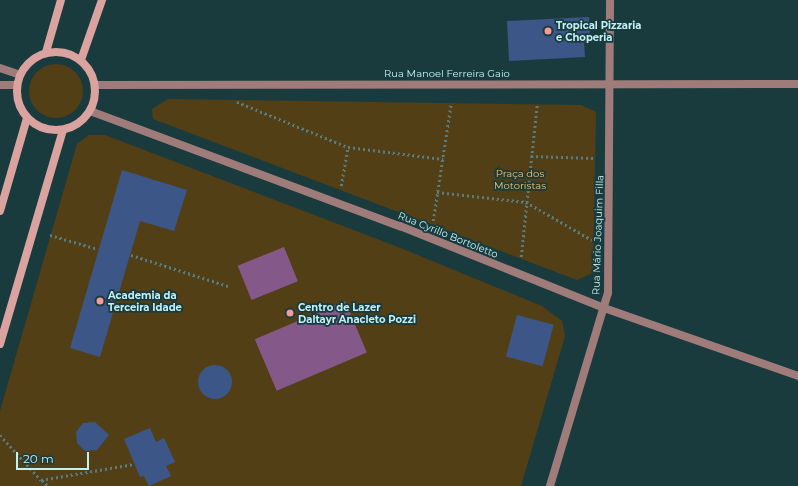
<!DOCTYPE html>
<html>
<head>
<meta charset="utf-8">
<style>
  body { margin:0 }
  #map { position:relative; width:798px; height:486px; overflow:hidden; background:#1a3b3e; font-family:Montserrat,sans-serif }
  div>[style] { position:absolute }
  .green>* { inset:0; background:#523f16 }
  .round { border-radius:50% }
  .water>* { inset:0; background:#845989; transform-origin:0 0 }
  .building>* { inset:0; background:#3c5688; transform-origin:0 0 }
  .path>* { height:2.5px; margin-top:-1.25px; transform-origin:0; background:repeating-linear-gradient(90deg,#577d81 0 2px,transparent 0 5px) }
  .minor>* { height:8px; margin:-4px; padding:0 4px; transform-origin:4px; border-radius:4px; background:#9f7c79 }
  .secondary>* { height:8px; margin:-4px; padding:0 4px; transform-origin:4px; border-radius:4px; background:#dba39f }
  .secondary>.ring { margin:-4px; padding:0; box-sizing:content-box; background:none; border:8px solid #dba39f; border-radius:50% }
  .dots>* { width:11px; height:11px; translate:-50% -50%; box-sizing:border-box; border:2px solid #1a3b3e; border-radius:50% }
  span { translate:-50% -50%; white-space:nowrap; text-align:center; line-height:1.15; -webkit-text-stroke:3.5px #1a3b3e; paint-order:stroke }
  .poi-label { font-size:10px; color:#c2f1f5; font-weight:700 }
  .left { translate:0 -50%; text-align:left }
  .street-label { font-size:10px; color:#c2f1f5 }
  .park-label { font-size:10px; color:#f0c46b }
  .scale { position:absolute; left:16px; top:452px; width:73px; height:18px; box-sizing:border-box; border:2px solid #c2f1f5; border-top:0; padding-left:5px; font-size:12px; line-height:14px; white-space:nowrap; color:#c2f1f5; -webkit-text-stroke:3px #1a3b3e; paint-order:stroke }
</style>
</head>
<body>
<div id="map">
  <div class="green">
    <div class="round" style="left:29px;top:64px;width:54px;height:54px"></div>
    <div style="clip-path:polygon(168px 99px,581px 105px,596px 112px,593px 273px,577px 280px,153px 119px,152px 109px)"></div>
    <div style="clip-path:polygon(89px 135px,105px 135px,398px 247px,542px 306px,562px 321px,565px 336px,521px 486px,0 486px,0 411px,77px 144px)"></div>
  </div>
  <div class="water">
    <div style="left:284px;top:247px;width:37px;height:50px;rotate:68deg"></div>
    <div style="left:345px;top:301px;width:56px;height:98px;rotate:67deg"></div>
  </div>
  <div class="building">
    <div style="clip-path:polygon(589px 17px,590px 40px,584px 40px,585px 57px,509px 61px,507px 21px)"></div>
    <div style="clip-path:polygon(122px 170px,187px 190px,174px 231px,140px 221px,100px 357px,70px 348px)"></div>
    <div style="left:517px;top:315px;width:38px;height:43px;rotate:15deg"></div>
    <div class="round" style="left:198px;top:365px;width:34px;height:34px"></div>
    <div style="clip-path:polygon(95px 422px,109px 435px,97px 450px,85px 451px,77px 443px,76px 432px,83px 423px)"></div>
    <div style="clip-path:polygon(150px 428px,156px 442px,164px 438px,175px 462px,166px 466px,171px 476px,149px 486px,144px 476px,140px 477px,124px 439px)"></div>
  </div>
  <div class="path">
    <div style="left:237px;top:102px;width:120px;rotate:22.1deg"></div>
    <div style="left:348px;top:147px;width:96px;rotate:7.2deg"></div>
    <div style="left:531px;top:156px;width:62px;rotate:1.8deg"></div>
    <div style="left:341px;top:186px;width:40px;rotate:-80deg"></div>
    <div style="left:437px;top:192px;width:90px;rotate:6.4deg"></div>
    <div style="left:526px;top:202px;width:76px;rotate:29.9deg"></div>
    <div style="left:433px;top:221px;width:119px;rotate:-81.3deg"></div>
    <div style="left:50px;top:235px;width:50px;rotate:16.3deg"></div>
    <div style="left:131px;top:255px;width:102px;rotate:17.7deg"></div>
    <div style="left:521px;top:257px;width:154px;rotate:-84deg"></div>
    <div style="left:0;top:435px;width:61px;rotate:47.7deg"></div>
    <div style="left:41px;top:480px;width:94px;rotate:-9.8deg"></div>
    <div style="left:42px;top:480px;width:8px;rotate:45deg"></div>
  </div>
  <div class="minor">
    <div style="left:0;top:68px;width:21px;rotate:19deg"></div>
    <div style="left:0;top:85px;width:17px"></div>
    <div style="left:96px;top:85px;width:702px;rotate:-0.08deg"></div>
    <div style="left:90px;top:111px;width:331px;rotate:20.4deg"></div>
    <div style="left:400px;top:226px;width:220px;rotate:21.9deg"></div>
    <div style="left:604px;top:308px;width:206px;rotate:19.3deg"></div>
    <div style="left:550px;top:486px;width:202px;rotate:-73.3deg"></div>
    <div style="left:608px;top:293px;width:293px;rotate:-89.6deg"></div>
  </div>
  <div class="secondary">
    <div class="ring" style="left:17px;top:52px;width:70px;height:70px"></div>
    <div style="left:46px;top:52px;width:54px;rotate:-73.9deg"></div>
    <div style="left:81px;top:60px;width:64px;rotate:-70.7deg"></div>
    <div style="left:0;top:211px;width:97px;rotate:-73.8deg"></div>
    <div style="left:0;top:344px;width:223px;rotate:-73.6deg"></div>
  </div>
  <div class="dots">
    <div style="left:548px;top:31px;background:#f59b97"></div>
    <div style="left:100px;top:301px;background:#f59b97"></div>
    <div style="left:290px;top:313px;background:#f59b97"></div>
  </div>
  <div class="poi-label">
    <span class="left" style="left:556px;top:31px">Tropical Pizzaria<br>e Choperia</span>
    <span class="left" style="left:108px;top:301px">Academia da<br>Terceira Idade</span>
    <span class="left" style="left:298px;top:313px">Centro de Lazer<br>Daltayr Anacleto Pozzi</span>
  </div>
  <div class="street-label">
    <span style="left:447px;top:74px">Rua Manoel Ferreira Gaio</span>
    <span style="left:448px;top:235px;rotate:22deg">Rua Cyrillo Bortoletto</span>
    <span style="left:598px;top:235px;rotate:-88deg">Rua Mário Joaquim Filla</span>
  </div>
  <div class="park-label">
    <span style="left:520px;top:179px">Praça dos<br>Motoristas</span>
  </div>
  <div class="scale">20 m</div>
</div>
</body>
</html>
